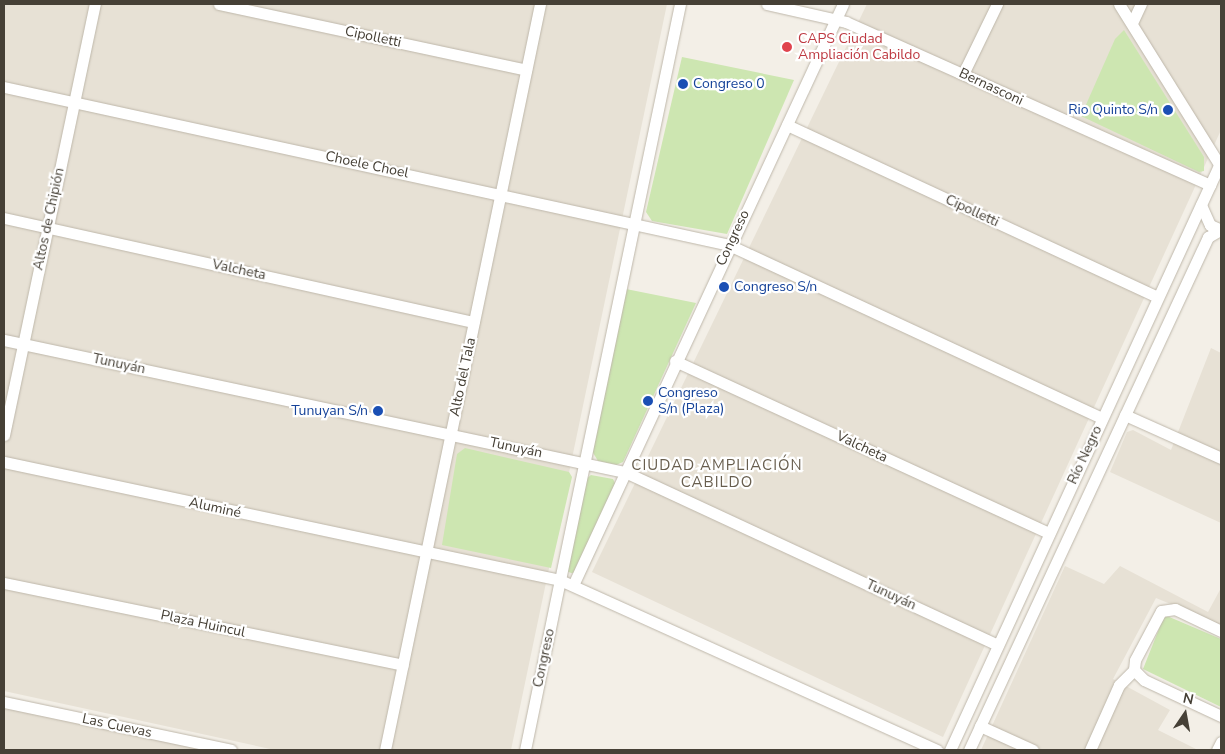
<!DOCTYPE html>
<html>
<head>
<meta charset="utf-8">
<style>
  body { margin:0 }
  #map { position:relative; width:1225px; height:754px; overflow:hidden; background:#f3efe7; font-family:"Nunito Sans",sans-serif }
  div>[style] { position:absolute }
  .residential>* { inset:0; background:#e7e1d5 }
  .green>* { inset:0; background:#cde6b1 }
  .roads { filter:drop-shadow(0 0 1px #beb7aa) drop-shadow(0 0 1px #beb7aa) }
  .street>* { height:11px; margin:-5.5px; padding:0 5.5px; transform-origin:5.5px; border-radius:5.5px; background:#fff }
  .dots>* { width:14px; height:14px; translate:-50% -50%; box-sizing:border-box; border:2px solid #fff; border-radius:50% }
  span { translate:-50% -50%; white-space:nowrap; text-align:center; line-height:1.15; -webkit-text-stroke:4.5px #fff; paint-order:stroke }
  .street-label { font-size:14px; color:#464036 }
  .health-label { font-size:14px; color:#be3a42 }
  .left { translate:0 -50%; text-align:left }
  .transit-label { font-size:14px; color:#164399 }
  .right { translate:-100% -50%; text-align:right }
  .neighbourhood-label { font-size:15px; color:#685e4e; letter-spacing:1px }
  .frame { position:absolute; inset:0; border:5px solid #464036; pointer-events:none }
  .north { position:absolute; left:1160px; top:689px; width:50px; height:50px; -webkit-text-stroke:4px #fff; paint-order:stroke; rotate:12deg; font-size:14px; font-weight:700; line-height:20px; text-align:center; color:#464036 }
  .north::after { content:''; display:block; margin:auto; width:18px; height:22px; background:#464036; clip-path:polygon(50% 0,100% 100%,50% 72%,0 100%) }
</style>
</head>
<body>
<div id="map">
  <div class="residential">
    <div style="clip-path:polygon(4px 4px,667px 4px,511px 750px,275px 750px,4px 691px)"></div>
    <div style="clip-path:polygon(867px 4px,1221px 4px,1221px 130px,943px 737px,592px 572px)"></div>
    <div style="clip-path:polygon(1211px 348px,1221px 353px,1221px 523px,1110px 472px,1127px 432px,1133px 430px,1171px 450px)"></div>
    <div style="clip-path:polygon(1065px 566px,1104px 584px,1120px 566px,1208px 612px,1221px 588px,1221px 625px,1156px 598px,1113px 679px,1170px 710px,1158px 730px,1198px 750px,981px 750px)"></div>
    <div style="clip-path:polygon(4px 700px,221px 750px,4px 750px)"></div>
  </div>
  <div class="green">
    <div style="clip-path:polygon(1124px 30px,1204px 157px,1204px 171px,1199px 172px,1081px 116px,1115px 39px)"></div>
    <div style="clip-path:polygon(682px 57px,794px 80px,727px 234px,652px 221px,646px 212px)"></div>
    <div style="clip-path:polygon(626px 289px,696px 303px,623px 462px,616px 465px,598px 461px,592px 451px)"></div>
    <div style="clip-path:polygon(465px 448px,569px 472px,572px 477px,551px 568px,442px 545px,457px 454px)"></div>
    <div style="clip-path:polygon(591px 475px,613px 479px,616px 485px,576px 573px,571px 573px,567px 571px,586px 479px)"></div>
    <div style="clip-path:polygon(1167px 616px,1221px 639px,1221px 707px,1143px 669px,1163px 619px)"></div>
  </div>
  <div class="roads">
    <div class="street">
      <div style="left:219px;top:4px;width:314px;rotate:12.1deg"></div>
      <div style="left:767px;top:4px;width:81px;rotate:12.8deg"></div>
      <div style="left:846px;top:22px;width:399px;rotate:24.1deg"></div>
      <div style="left:1119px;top:4px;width:192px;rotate:58deg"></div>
      <div style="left:1132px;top:23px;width:21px;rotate:-65deg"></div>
      <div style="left:963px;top:74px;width:78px;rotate:-64.1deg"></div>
      <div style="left:4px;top:87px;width:742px;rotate:12.29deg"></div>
      <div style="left:729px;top:245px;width:411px;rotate:24.9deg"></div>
      <div style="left:787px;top:125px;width:408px;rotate:24.9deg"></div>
      <div style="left:1201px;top:205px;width:22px;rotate:66deg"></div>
      <div style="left:1210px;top:225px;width:12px;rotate:24deg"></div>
      <div style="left:4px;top:218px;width:481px;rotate:12.5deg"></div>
      <div style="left:4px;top:340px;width:635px;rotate:12deg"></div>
      <div style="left:625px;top:472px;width:411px;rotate:24.9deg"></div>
      <div style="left:675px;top:361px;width:412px;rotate:24.7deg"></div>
      <div style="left:1125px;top:415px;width:105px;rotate:24.1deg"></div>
      <div style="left:4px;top:435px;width:441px;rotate:-78.1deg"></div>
      <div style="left:4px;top:462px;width:568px;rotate:11.98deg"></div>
      <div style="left:560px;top:580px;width:588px;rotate:-78.23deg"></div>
      <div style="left:4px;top:583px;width:407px;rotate:11.6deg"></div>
      <div style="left:574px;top:583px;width:638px;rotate:-65.08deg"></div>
      <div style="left:1221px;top:631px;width:51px;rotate:-154.4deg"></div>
      <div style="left:1175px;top:609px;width:14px;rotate:172deg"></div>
      <div style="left:1161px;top:611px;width:55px;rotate:118deg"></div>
      <div style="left:1135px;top:660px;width:10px;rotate:96deg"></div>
      <div style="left:1134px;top:670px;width:14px;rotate:45deg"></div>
      <div style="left:1144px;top:680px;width:85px;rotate:25.1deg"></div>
      <div style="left:4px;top:702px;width:232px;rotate:11.9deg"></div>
      <div style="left:980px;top:726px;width:58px;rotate:24.4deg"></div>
      <div style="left:385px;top:750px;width:762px;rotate:-78.26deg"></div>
      <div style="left:525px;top:750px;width:174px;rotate:-78.4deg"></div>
      <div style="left:560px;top:580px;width:414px;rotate:24.3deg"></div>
      <div style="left:950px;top:750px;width:648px;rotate:-65.29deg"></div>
      <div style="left:969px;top:750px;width:566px;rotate:-65.02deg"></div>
      <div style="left:1208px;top:237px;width:14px;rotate:-30deg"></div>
      <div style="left:1090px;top:750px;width:71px;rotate:-66deg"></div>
      <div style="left:1119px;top:685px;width:21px;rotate:-45deg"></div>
      <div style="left:1217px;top:750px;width:9px;rotate:-63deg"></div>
    </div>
  </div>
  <div class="dots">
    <div style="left:787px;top:47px;background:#e0444e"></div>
    <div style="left:683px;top:84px;background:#1a4fb4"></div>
    <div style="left:1168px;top:110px;background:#1a4fb4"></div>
    <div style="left:724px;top:287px;background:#1a4fb4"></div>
    <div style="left:648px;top:401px;background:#1a4fb4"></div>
    <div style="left:378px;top:411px;background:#1a4fb4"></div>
  </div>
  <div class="street-label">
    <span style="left:373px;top:37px;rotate:12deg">Cipolletti</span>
    <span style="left:991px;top:87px;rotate:25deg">Bernasconi</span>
    <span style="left:367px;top:165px;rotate:12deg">Choele Choel</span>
    <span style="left:972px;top:211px;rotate:25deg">Cipolletti</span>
    <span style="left:49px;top:219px;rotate:-78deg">Altos de Chipión</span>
    <span style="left:733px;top:238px;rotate:-65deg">Congreso</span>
    <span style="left:239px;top:270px;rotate:12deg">Valcheta</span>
    <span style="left:119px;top:364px;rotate:12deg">Tunuyán</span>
    <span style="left:463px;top:377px;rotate:-78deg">Alto del Tala</span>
    <span style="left:862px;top:447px;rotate:25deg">Valcheta</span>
    <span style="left:516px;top:448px;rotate:12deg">Tunuyán</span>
    <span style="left:1085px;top:455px;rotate:-65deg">Río Negro</span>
    <span style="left:215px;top:508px;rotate:12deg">Aluminé</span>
    <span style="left:891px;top:595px;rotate:25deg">Tunuyán</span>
    <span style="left:203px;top:624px;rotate:12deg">Plaza Huincul</span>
    <span style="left:544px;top:658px;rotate:-78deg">Congreso</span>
    <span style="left:117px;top:726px;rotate:12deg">Las Cuevas</span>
  </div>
  <div class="health-label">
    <span class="left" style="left:798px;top:47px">CAPS Ciudad<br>Ampliación Cabildo</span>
  </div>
  <div class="transit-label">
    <span class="left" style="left:693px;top:84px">Congreso 0</span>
    <span class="right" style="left:1158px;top:110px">Rio Quinto S/n</span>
    <span class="left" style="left:734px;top:287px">Congreso S/n</span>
    <span class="left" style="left:658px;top:401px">Congreso<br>S/n (Plaza)</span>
    <span class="right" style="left:368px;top:411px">Tunuyan S/n</span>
  </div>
  <div class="neighbourhood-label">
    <span style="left:717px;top:474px">CIUDAD AMPLIACIÓN<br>CABILDO</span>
  </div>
  <div class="frame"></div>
  <div class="north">N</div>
</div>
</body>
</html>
